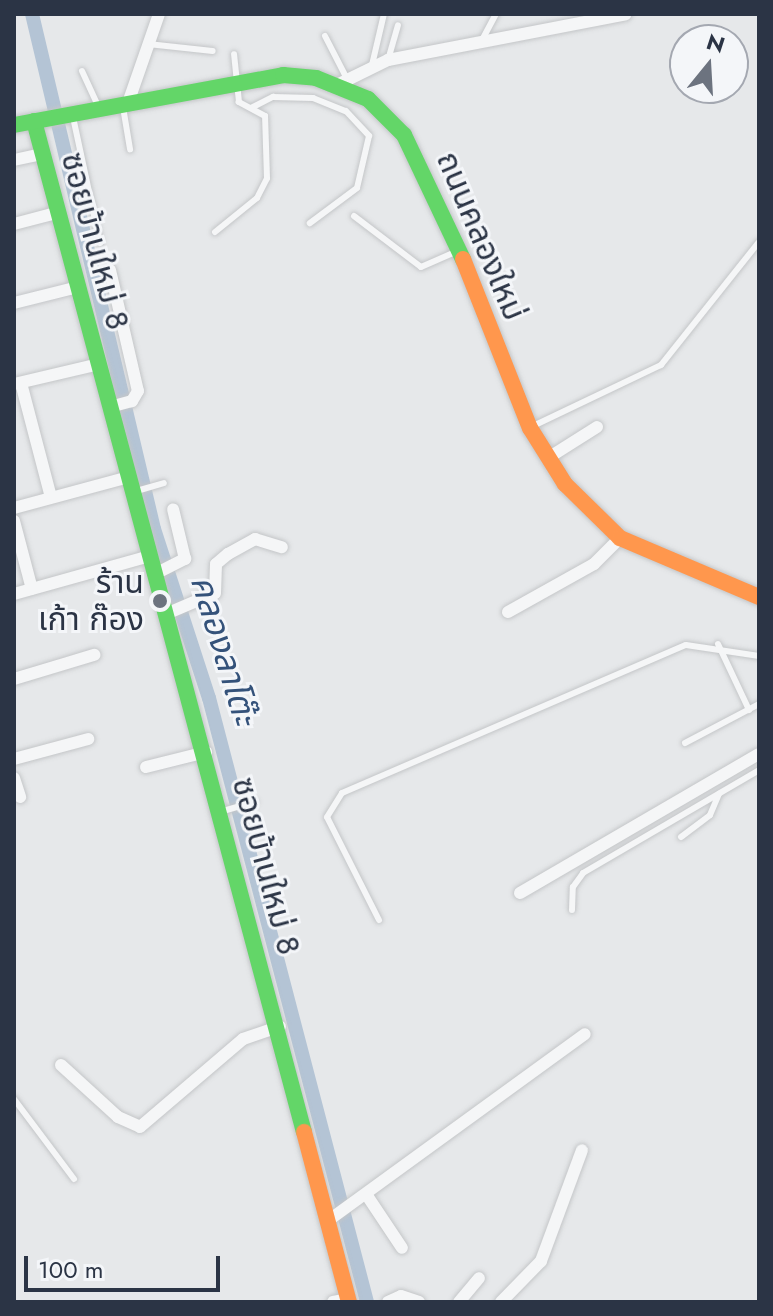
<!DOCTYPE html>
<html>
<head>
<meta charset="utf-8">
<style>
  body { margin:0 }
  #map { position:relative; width:773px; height:1316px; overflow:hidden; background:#e6e8ea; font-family:Jost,"Noto Sans Thai",sans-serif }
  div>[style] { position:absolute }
  .canal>* { height:14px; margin:-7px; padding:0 7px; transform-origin:7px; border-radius:7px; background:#b4c4d5 }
  .roads { filter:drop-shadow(0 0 2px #c4c6c8) drop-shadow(0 0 2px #c4c6c8) }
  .lane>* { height:6px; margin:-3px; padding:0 3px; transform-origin:3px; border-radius:3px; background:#f5f6f7 }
  .street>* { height:12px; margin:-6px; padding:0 6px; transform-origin:6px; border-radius:6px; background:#f5f6f7 }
  .fast>* { height:16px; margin:-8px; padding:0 8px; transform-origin:8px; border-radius:8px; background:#63d668 }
  .slow>* { height:16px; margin:-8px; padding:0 8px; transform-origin:8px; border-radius:8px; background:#ff974d }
  .dots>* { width:22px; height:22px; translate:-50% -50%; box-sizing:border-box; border:4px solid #f4f6f9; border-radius:50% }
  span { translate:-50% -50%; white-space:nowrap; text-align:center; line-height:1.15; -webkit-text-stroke:6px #f4f6f9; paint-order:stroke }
  .street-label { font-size:32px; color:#2b3445 }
  .poi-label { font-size:32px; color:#2b3445 }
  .right { translate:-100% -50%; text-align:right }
  .water-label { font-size:34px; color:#34527a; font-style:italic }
  .frame { position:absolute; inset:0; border:16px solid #2b3445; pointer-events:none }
  .north { position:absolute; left:669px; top:24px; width:80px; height:80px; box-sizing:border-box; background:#f4f6f9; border:2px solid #a4a8b1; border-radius:50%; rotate:18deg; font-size:22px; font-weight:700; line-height:32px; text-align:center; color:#2b3445 }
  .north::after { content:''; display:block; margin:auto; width:28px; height:36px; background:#6c737f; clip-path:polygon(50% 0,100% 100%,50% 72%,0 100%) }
  .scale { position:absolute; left:24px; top:1256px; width:196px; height:36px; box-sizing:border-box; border:4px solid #2b3445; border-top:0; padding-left:10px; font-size:24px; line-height:28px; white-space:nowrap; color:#2b3445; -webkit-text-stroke:6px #f4f6f9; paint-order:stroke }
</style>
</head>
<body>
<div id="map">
  <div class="canal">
    <div style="left:32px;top:14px;width:529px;rotate:76.67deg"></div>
    <div style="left:154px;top:529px;width:178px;rotate:72deg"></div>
    <div style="left:209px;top:698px;width:624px;rotate:75.34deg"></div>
  </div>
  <div class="roads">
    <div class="lane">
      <div style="left:325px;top:36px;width:48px;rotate:62.9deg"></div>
      <div style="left:481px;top:42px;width:32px;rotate:-62deg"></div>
      <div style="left:148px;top:44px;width:65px;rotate:6.1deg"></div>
      <div style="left:388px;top:60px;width:36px;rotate:-74deg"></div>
      <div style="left:372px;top:65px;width:52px;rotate:-76.8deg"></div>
      <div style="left:82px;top:71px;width:41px;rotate:65.3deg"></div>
      <div style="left:123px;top:107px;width:43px;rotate:80.5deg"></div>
      <div style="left:251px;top:108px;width:25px;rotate:-27deg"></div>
      <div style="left:273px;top:97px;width:40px;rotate:1.4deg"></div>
      <div style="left:313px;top:98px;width:35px;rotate:22deg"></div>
      <div style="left:346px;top:111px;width:34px;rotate:47deg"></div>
      <div style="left:369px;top:136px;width:53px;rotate:103deg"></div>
      <div style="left:357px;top:188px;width:59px;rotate:143.3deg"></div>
      <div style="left:73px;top:117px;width:129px;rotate:77.9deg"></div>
      <div style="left:354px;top:216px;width:84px;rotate:37.3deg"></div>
      <div style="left:421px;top:267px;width:43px;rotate:-23.6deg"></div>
      <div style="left:215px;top:232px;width:54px;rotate:-39deg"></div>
      <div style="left:257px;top:198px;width:22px;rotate:-63deg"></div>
      <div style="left:267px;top:178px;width:62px;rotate:-91.8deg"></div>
      <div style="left:265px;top:116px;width:30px;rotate:-152deg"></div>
      <div style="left:239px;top:102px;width:48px;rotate:-95.9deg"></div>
      <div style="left:533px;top:426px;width:142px;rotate:-25.5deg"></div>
      <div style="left:661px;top:365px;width:157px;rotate:-51.5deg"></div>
      <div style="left:133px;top:492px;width:32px;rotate:-16deg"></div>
      <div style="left:718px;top:644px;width:73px;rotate:64.8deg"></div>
      <div style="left:685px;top:743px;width:84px;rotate:-27.8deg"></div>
      <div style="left:223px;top:811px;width:33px;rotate:-16deg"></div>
      <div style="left:681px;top:837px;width:36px;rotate:-37deg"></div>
      <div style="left:710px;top:815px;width:23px;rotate:-67deg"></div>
      <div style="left:572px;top:910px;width:23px;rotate:-88deg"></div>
      <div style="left:573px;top:887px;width:17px;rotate:-54deg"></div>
      <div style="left:583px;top:873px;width:204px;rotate:-30.3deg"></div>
      <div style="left:379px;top:920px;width:115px;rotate:-116.8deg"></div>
      <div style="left:327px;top:817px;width:28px;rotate:-58deg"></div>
      <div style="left:342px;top:793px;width:374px;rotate:-23.3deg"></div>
      <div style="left:686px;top:645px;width:74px;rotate:8.6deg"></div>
      <div style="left:14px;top:1099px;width:100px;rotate:53.1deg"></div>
    </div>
    <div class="street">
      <div style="left:337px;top:85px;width:57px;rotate:-26.1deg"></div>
      <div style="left:388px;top:60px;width:242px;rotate:-10.9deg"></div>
      <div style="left:128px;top:103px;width:94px;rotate:-70.8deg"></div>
      <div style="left:14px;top:160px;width:29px;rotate:-12deg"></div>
      <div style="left:14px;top:224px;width:43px;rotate:-14.7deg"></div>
      <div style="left:110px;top:270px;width:124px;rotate:77deg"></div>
      <div style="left:138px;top:391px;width:12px;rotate:121deg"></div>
      <div style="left:132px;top:401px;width:23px;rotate:165deg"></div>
      <div style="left:14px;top:303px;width:66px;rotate:-14deg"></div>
      <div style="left:21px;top:383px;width:118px;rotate:75.3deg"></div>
      <div style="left:14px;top:384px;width:87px;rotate:-13.2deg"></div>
      <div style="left:548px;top:458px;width:58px;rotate:-32.3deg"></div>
      <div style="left:14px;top:508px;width:119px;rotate:-15.1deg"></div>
      <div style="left:14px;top:521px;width:70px;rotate:75.2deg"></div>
      <div style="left:155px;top:574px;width:34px;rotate:-27deg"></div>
      <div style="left:185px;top:559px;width:51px;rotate:-103.5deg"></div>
      <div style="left:14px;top:594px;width:141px;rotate:-15.6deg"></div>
      <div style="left:508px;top:612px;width:98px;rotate:-29.2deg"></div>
      <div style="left:594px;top:564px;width:37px;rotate:-45deg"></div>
      <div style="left:166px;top:614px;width:53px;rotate:-23.2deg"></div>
      <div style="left:215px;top:593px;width:29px;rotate:-88deg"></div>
      <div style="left:216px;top:564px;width:16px;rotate:-40deg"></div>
      <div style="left:228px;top:554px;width:31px;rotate:-29deg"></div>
      <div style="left:255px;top:539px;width:28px;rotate:17deg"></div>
      <div style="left:14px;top:679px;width:84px;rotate:-16.7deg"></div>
      <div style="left:14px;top:759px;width:77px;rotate:-15.1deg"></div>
      <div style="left:146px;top:767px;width:62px;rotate:-14deg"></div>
      <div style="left:14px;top:778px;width:20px;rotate:72deg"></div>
      <div style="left:520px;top:893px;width:276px;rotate:-30.2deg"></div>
      <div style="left:61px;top:1065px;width:77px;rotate:42.4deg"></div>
      <div style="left:118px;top:1117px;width:24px;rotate:24deg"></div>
      <div style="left:140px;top:1127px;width:135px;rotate:-40.5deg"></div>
      <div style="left:243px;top:1039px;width:39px;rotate:-19deg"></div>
      <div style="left:368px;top:1197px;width:61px;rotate:56.3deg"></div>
      <div style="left:329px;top:1220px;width:316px;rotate:-36deg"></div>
      <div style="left:333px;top:1302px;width:15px;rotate:-11deg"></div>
      <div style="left:388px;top:1302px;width:14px;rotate:-25deg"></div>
      <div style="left:401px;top:1296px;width:19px;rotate:18deg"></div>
      <div style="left:459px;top:1302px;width:31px;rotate:-50deg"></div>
      <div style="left:501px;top:1302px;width:57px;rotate:-45.7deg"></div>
      <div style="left:541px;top:1261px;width:118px;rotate:-69.7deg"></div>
    </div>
    <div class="fast">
      <div style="left:34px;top:121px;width:1046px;rotate:75.05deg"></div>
      <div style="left:14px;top:125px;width:274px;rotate:-10.5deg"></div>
      <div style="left:283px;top:75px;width:33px;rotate:5deg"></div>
      <div style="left:316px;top:78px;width:56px;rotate:22deg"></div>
      <div style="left:368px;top:99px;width:51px;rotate:45deg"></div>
      <div style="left:404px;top:135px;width:137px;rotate:64.6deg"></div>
    </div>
    <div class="slow">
      <div style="left:463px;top:259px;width:182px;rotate:68.4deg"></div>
      <div style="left:530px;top:428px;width:66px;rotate:58deg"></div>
      <div style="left:565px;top:484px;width:77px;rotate:44.5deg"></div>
      <div style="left:620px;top:538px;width:151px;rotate:23deg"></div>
      <div style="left:304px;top:1132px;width:176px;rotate:75.2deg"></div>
    </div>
  </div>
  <div class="dots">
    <div style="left:160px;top:601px;background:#6c737f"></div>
  </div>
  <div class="street-label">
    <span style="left:481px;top:236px;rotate:67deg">ถนนคลองใหม่</span>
    <span style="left:95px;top:241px;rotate:75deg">ซอยบ้านใหม่ 8</span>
    <span style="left:266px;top:866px;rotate:75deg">ซอยบ้านใหม่ 8</span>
  </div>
  <div class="poi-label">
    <span class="right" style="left:144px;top:601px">ร้าน<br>เก้า ก๊อง</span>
  </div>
  <div class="water-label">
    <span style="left:224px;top:650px;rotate:73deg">คลองลาโต๊ะ</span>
  </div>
  <div class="frame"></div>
  <div class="north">N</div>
  <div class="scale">100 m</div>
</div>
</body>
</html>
